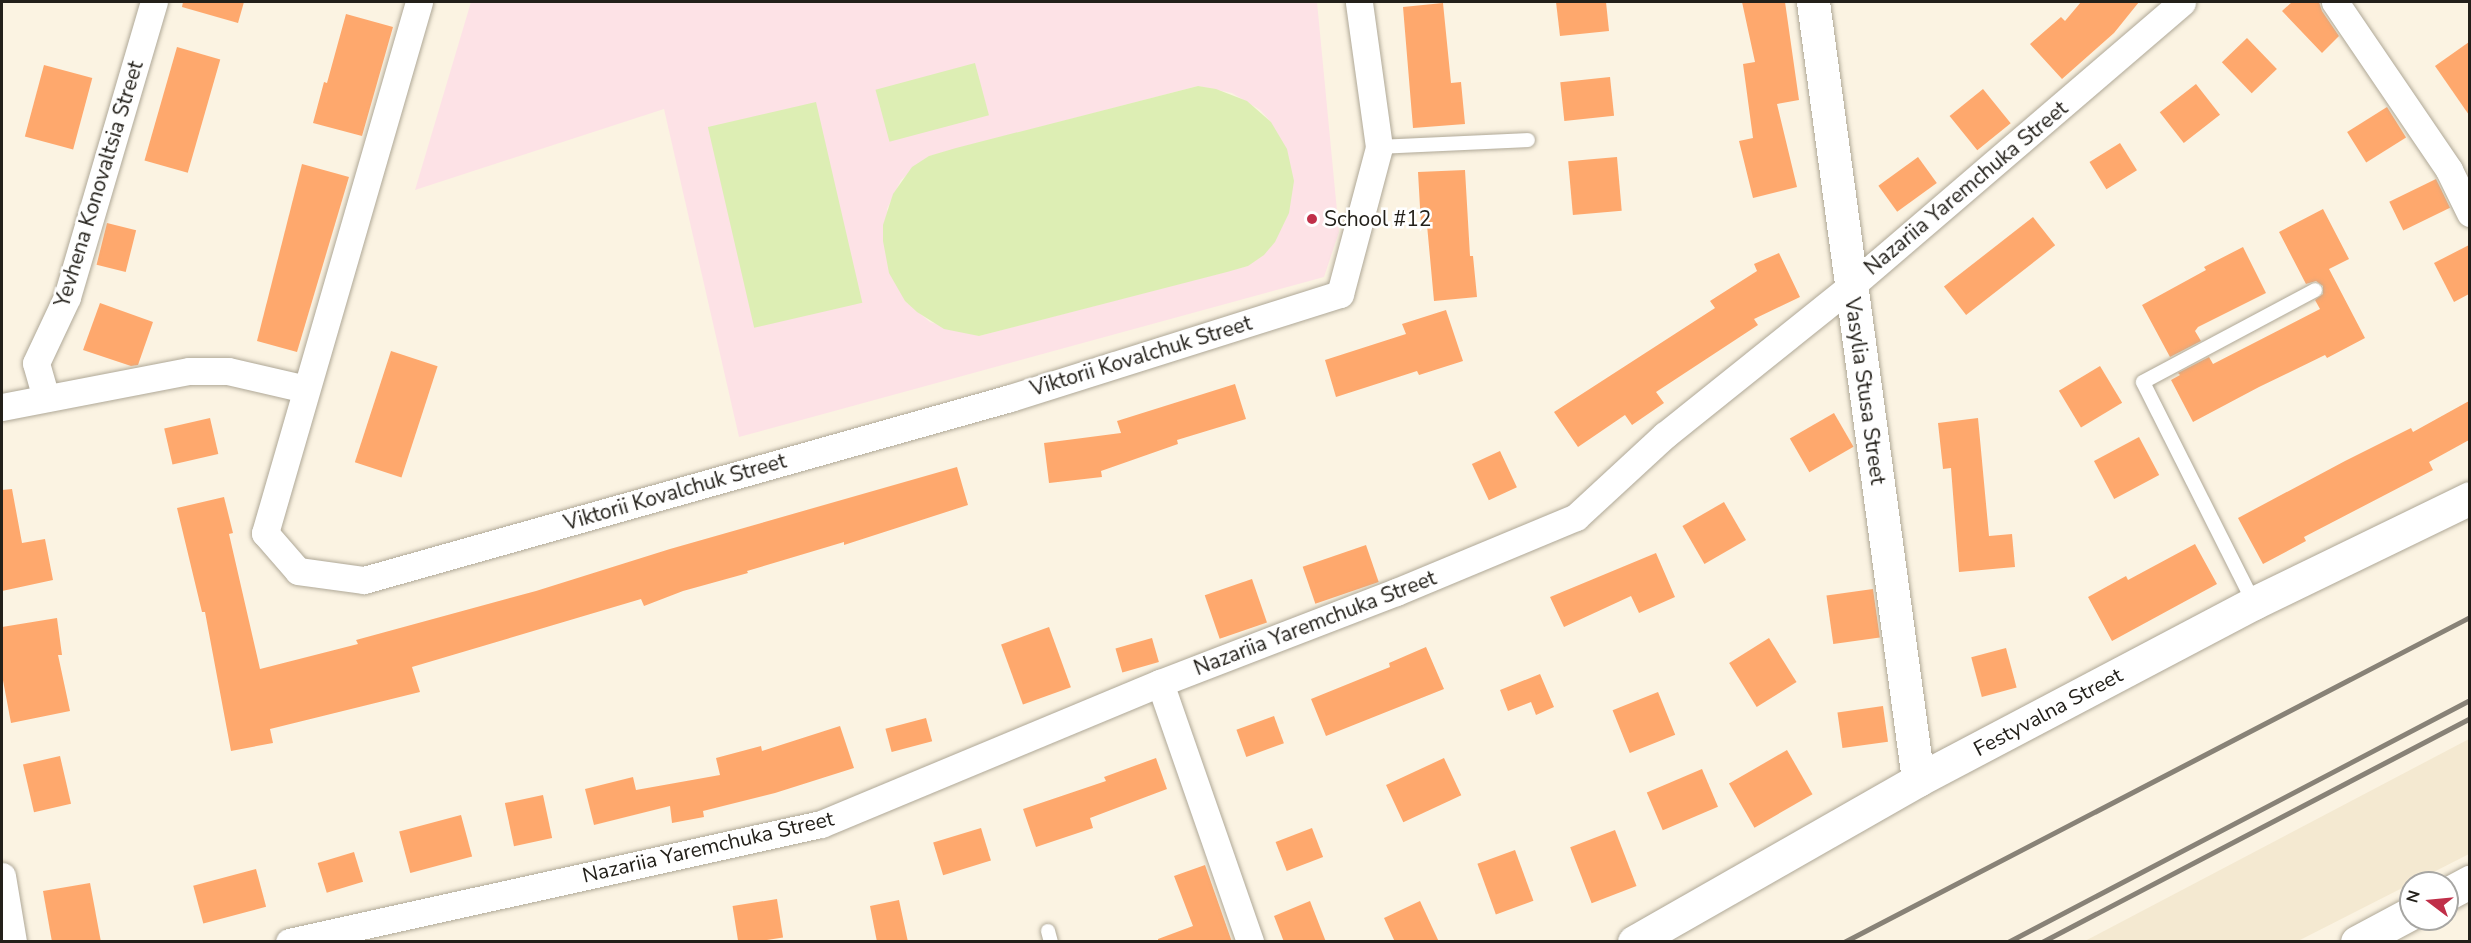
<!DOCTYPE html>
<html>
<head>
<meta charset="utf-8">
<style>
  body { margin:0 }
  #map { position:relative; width:2471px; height:943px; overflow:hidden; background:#fbf3e2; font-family:"Nunito Sans",sans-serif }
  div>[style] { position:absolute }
  .built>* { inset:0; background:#f4e9d1 }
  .education>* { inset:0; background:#fde2e6 }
  .green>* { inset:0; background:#ddeeb4; transform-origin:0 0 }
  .building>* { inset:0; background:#fea86d; transform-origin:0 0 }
  .roads { filter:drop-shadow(0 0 2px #afa897) drop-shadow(0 0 2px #afa897) }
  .lane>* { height:14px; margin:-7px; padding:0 7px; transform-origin:7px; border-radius:7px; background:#fff }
  .street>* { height:27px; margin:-13.5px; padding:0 13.5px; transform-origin:13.5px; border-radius:13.5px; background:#fff }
  .secondary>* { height:33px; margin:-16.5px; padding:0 16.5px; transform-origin:16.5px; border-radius:16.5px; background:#fff }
  .highway>* { height:33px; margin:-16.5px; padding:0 16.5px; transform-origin:16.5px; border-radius:16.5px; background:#fff }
  .rail>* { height:4.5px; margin:-2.25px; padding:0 2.25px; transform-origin:2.25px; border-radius:2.25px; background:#888277 }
  .dots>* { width:16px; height:16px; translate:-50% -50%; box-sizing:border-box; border:3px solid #fff; border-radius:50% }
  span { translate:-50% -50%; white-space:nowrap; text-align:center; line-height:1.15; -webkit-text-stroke:5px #fff; paint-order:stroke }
  .street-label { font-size:21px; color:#23201a }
  .poi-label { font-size:21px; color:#23201a }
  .left { translate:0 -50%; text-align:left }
  .frame { position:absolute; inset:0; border:3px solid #23201a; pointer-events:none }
  .north { position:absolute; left:2399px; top:871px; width:60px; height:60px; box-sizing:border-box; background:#fff; border:2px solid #a7a6a3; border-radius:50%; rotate:286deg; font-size:16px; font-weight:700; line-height:24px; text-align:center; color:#23201a }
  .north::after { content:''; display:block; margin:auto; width:21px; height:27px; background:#c02f49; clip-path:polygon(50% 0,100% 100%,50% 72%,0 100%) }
</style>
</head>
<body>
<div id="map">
  <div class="built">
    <div style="clip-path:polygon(2469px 739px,2469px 854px,2298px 941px,2085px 941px)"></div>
  </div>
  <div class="education">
    <div style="clip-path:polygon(evenodd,471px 2px,1317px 2px,1339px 232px,1324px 277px,739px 437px,664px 109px,415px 190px,471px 2px,1198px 86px,1232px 93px,1260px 110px,1271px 122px,1248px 266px,979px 336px,930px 322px,905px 301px,887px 209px,901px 180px,929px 156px,1198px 86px)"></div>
  </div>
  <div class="green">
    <div style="left:975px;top:63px;width:54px;height:103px;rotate:75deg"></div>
    <div style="clip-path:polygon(1198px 86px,1216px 89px,1247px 101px,1271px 122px,1287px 149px,1294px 181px,1289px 213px,1275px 242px,1264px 255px,1248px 266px,1227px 272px,979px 336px,944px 329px,917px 312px,905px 301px,889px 273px,883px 241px,883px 225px,893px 194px,912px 167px,929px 156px,956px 148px)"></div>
    <div style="left:816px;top:102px;width:206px;height:111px;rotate:77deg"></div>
  </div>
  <div class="building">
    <div style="clip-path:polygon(183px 2px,244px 2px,238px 23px,182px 7px)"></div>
    <div style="clip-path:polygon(1556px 2px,1606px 2px,1609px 31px,1560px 36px)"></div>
    <div style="clip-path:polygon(1742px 2px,1785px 2px,1799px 100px,1777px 104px,1797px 187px,1753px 198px,1739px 141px,1753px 138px,1743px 64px,1755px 62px)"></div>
    <div style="clip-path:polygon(2081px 2px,2139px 2px,2114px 33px,2062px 79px,2030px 44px,2061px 17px,2065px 21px)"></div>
    <div style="clip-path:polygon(2292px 2px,2319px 2px,2322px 11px,2339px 36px,2322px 53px,2282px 11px)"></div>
    <div style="clip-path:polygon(1443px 3px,1451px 83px,1461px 82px,1465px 124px,1413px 128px,1403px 7px)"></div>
    <div style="clip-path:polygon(346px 14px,393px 27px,362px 136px,313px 123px,324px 82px,327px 83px)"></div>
    <div style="left:2247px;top:38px;width:43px;height:35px;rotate:46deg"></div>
    <div style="clip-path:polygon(2469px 42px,2469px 115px,2435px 66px)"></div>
    <div style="left:177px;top:47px;width:45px;height:118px;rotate:16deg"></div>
    <div style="left:44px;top:65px;width:50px;height:74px;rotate:15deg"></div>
    <div style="left:1610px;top:77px;width:39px;height:50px;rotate:84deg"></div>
    <div style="left:2196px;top:84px;width:39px;height:46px;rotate:52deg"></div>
    <div style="left:1983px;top:89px;width:44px;height:43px;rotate:51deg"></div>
    <div style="left:2387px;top:107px;width:36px;height:47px;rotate:58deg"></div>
    <div style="left:2120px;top:143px;width:32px;height:36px;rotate:58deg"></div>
    <div style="left:1617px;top:157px;width:54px;height:49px;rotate:85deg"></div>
    <div style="left:1918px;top:157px;width:32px;height:49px;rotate:54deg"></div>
    <div style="clip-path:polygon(302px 164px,349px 177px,297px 352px,257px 341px)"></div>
    <div style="clip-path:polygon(1465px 170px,1470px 256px,1473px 256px,1477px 297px,1434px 301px,1427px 225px,1421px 225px,1418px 172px)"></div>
    <div style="left:2436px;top:179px;width:32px;height:52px;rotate:64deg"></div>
    <div style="clip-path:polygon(2323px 209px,2349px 259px,2329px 269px,2365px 338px,2327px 358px,2325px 355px,2259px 387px,2193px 422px,2171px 380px,2180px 375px,2178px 373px,2209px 357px,2213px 364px,2320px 309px,2315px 300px,2323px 294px,2323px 286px,2316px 281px,2306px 284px,2279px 232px)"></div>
    <div style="left:2033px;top:217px;width:36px;height:113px;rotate:52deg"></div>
    <div style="left:107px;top:223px;width:30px;height:43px;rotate:14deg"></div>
    <div style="clip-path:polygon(2469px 245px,2469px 294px,2454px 302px,2434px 263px)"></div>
    <div style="clip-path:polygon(2243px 247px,2266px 293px,2198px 327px,2195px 331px,2201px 341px,2170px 357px,2142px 305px,2206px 270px,2204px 267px)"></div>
    <div style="clip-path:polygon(1779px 253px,1800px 297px,1754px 319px,1758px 325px,1656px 392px,1664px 403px,1632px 425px,1625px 415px,1578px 447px,1554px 412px,1715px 308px,1710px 301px,1757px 271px,1754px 264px)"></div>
    <div style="clip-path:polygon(100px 303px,153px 322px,138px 365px,131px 366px,83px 350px)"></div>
    <div style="clip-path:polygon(1446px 310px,1463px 361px,1419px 375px,1417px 371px,1336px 397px,1325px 360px,1406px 334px,1402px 324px)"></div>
    <div style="left:391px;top:351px;width:49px;height:117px;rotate:18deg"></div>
    <div style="left:2100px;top:366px;width:43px;height:48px;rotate:59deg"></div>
    <div style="clip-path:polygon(1235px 384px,1246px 419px,1177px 440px,1178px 444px,1101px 471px,1102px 477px,1049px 483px,1044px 443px,1121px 433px,1117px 421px)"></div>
    <div style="clip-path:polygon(2469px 401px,2469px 440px,2429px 462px,2433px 470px,2304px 537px,2306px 541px,2263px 564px,2238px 518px,2345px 461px,2411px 428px,2413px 432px)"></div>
    <div style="left:1834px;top:413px;width:39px;height:51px;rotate:60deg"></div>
    <div style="left:210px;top:418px;width:37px;height:47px;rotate:77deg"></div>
    <div style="clip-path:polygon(1978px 418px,1989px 536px,2012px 534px,2015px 567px,1959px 572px,1951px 468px,1943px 469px,1938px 423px)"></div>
    <div style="left:2139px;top:437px;width:43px;height:51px;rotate:62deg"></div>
    <div style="left:1500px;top:451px;width:40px;height:31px;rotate:65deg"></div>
    <div style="clip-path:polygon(957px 467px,968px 505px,844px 545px,844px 542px,747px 571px,748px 573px,683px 591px,644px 606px,641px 599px,412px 667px,420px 692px,270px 729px,273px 743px,231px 751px,205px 612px,202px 612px,177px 508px,224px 497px,233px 533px,229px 534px,260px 669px,358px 644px,356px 640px,536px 591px,670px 549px)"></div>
    <div style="clip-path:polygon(12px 489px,22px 543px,45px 539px,53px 580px,2px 591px,2px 490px)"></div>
    <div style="left:1724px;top:502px;width:44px;height:48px;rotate:60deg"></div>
    <div style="clip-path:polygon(2195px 544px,2217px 584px,2112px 641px,2088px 597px,2126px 576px,2128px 580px)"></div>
    <div style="left:1366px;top:545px;width:39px;height:67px;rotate:71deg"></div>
    <div style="clip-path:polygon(1656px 553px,1675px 597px,1639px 613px,1631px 596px,1564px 627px,1550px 597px)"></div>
    <div style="left:1252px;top:579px;width:46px;height:50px;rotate:71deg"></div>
    <div style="left:1873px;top:589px;width:49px;height:47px;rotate:82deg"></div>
    <div style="clip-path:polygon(57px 618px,62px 655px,58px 655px,70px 711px,11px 723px,2px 675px,2px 627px)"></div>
    <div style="left:1049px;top:627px;width:64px;height:51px;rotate:70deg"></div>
    <div style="left:1152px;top:638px;width:25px;height:38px;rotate:74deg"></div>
    <div style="left:1769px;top:638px;width:52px;height:47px;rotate:58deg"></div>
    <div style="clip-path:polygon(1426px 647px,1444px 689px,1326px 736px,1311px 699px,1390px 667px,1389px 663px)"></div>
    <div style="left:2006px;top:648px;width:41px;height:36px;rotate:75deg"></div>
    <div style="clip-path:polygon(1540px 674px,1554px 707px,1536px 715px,1531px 702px,1508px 711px,1500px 690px)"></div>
    <div style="left:1658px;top:692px;width:46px;height:49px;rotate:68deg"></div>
    <div style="left:1883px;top:706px;width:36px;height:46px;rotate:82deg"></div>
    <div style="left:1274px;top:716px;width:29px;height:40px;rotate:70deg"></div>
    <div style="left:926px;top:718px;width:24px;height:42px;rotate:75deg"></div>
    <div style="clip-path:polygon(840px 726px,854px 768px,775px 793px,703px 811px,704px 817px,672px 823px,670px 806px,594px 825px,585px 789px,633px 777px,636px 790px,720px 775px,716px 758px,761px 746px,762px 751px)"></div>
    <div style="left:1787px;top:750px;width:51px;height:67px;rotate:60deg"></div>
    <div style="left:60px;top:756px;width:49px;height:38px;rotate:77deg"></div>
    <div style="clip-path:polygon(1156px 758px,1167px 789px,1090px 818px,1093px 828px,1036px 847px,1023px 809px,1106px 781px,1104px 777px)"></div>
    <div style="left:1444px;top:758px;width:41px;height:64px;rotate:65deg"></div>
    <div style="left:1702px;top:769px;width:41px;height:60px;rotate:67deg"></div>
    <div style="left:543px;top:795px;width:44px;height:39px;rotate:78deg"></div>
    <div style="left:461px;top:815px;width:43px;height:64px;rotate:75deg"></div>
    <div style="left:981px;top:828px;width:34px;height:50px;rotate:73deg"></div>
    <div style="left:1312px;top:828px;width:31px;height:39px;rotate:69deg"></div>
    <div style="left:1615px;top:830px;width:60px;height:48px;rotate:69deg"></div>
    <div style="left:1515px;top:850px;width:54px;height:40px;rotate:70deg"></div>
    <div style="left:354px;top:852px;width:31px;height:38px;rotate:73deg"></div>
    <div style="clip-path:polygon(1205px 865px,1232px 942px,1158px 942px,1158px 939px,1193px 926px,1174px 876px)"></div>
    <div style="left:256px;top:869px;width:39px;height:65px;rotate:75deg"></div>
    <div style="clip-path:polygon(90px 883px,101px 942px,52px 942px,43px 891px)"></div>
    <div style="left:777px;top:899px;width:39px;height:45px;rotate:81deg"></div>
    <div style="clip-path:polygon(899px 900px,908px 942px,877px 942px,870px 906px)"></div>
    <div style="clip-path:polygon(1310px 901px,1326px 942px,1284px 942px,1274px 916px)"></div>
    <div style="clip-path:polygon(1420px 901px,1439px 942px,1395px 942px,1384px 918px)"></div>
  </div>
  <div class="roads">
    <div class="lane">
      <div style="left:1379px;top:147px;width:149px;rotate:-2.7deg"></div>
      <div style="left:2254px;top:603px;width:247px;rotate:-116.7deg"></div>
      <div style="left:2143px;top:382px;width:195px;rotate:-28.1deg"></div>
      <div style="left:1048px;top:931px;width:11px;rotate:75deg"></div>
    </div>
    <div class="street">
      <div style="left:419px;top:2px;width:553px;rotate:106.17deg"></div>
      <div style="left:265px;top:533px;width:50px;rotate:49deg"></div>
      <div style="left:298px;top:571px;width:67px;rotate:7.8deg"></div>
      <div style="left:364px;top:580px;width:671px;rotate:-15.73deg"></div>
      <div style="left:1010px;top:398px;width:346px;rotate:-17.5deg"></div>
      <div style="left:1340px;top:294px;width:152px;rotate:-75.1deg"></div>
      <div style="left:1379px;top:147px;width:146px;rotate:-97.9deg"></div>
      <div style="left:2335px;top:2px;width:203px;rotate:55.8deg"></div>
      <div style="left:2449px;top:170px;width:48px;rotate:64deg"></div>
      <div style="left:46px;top:398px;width:36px;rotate:-106deg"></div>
      <div style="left:36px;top:363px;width:73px;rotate:-64.8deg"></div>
      <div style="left:67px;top:297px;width:308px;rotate:-73.6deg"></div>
      <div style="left:2px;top:407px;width:190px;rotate:-10.9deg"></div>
      <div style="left:189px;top:371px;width:39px"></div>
      <div style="left:228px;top:371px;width:80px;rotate:13deg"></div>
      <div style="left:1160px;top:683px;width:274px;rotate:70.8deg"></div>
      <div style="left:2px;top:876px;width:67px;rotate:80.5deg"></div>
      <div style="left:289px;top:942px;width:545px;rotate:-12.51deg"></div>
      <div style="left:821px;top:824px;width:367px;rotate:-22.6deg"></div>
      <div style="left:1160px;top:683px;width:253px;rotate:-21.1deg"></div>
      <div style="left:1396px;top:592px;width:195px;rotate:-22.6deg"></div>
      <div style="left:1576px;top:517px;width:121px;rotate:-42.7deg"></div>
      <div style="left:1665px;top:435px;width:238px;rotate:-38.7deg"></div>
      <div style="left:1851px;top:286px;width:436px;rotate:-40.6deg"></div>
    </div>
    <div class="secondary">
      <div style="left:1813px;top:2px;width:785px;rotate:82.31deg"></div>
      <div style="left:1634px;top:942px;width:327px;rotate:-29.7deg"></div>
      <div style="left:1918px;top:780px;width:380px;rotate:-27.8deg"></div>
      <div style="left:2254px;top:603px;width:240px;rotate:-25.9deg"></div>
    </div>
    <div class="highway">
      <div style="left:2447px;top:894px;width:26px;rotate:-28deg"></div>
      <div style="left:2357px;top:942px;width:61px;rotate:-28.2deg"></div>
    </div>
  </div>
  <div class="rail">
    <div style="left:1844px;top:942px;width:705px;rotate:-27.44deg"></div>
    <div style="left:2008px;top:942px;width:522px;rotate:-27.65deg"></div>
    <div style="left:2042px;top:942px;width:483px;rotate:-27.6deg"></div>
  </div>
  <div class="dots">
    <div style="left:1312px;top:219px;background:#c02f49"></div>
  </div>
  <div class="street-label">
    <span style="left:99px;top:184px;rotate:-73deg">Yevhena Konovaltsia Street</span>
    <span style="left:1966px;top:188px;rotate:-40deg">Nazariia Yaremchuka Street</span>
    <span style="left:1141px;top:356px;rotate:-17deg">Viktorii Kovalchuk Street</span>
    <span style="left:1865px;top:391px;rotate:82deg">Vasylia Stusa Street</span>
    <span style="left:675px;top:492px;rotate:-16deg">Viktorii Kovalchuk Street</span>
    <span style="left:1315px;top:623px;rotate:-21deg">Nazariia Yaremchuka Street</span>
    <span style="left:2048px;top:712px;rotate:-28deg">Festyvalna Street</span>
    <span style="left:708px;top:847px;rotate:-13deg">Nazariia Yaremchuka Street</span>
  </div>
  <div class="poi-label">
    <span class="left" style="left:1324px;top:219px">School #12</span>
  </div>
  <div class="frame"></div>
  <div class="north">N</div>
</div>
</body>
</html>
